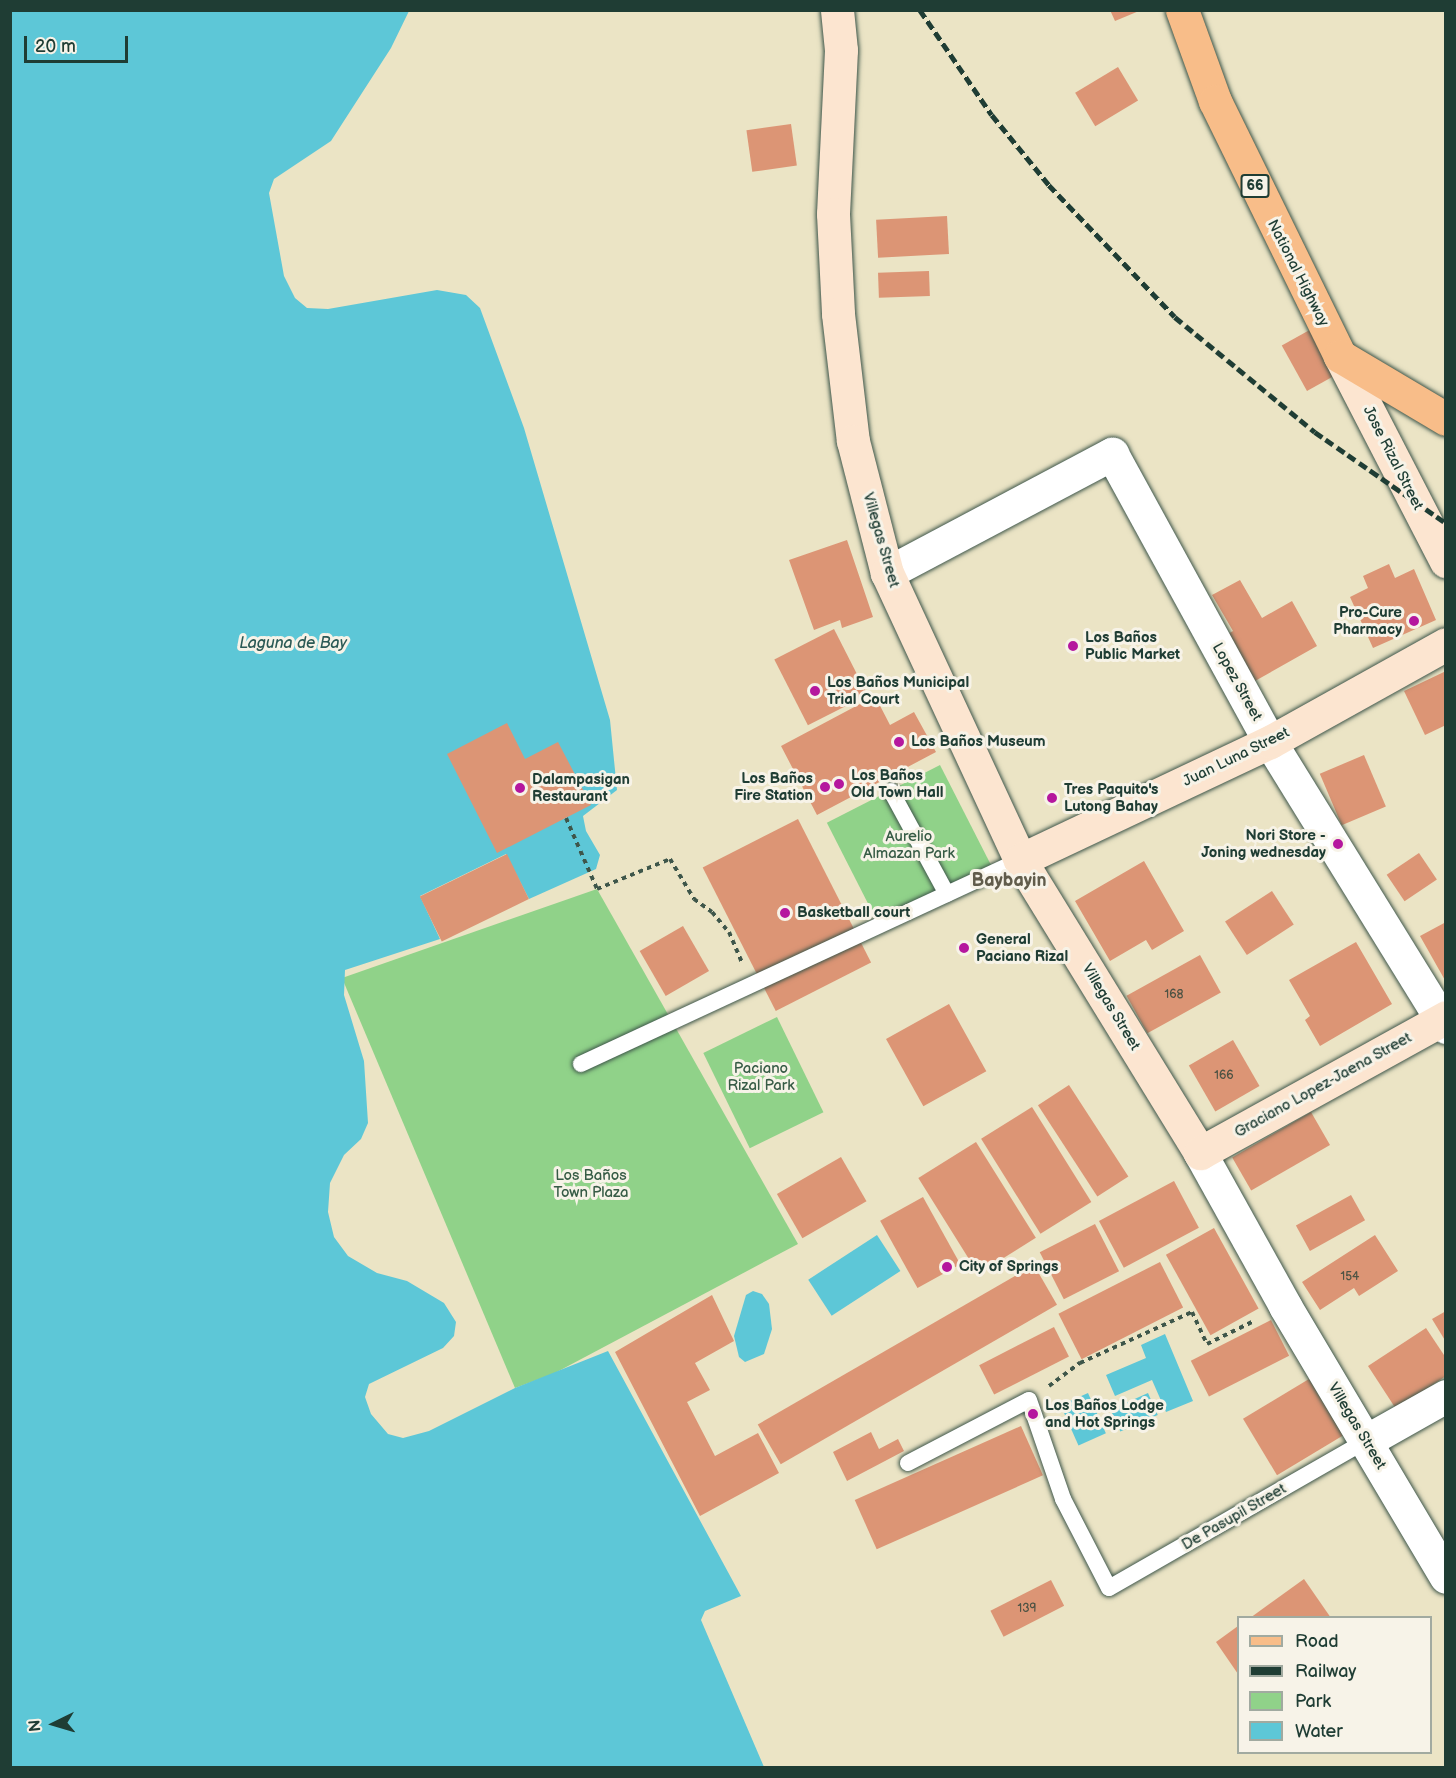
<!DOCTYPE html>
<html>
<head>
<meta charset="utf-8">
<style>
  body { margin:0 }
  #map { position:relative; width:1456px; height:1778px; overflow:hidden; background:#ebe4c5; font-family:"Balsamiq Sans",sans-serif }
  div>[style] { position:absolute }
  .green>* { inset:0; background:#90d289; transform-origin:0 0 }
  .water>* { inset:0; background:#5dc7d7; transform-origin:0 0 }
  .building>* { inset:0; background:#dc9575; transform-origin:0 0 }
  .path>* { height:4px; margin-top:-2px; transform-origin:0; background:repeating-linear-gradient(90deg,#3e564a 0 4.5px,transparent 0 9px) }
  .roads { filter:drop-shadow(0 0 2px #3e564a) drop-shadow(0 0 2px #3e564a) }
  .lane>* { height:16px; margin:-8px; padding:0 8px; transform-origin:8px; border-radius:8px; background:#fff }
  .street>* { height:33px; margin:-16.5px; padding:0 16.5px; transform-origin:16.5px; border-radius:16.5px; background:#fff }
  .secondary>* { height:33px; margin:-16.5px; padding:0 16.5px; transform-origin:16.5px; border-radius:16.5px; background:#fce5d0 }
  .primary>* { height:33px; margin:-16.5px; padding:0 16.5px; transform-origin:16.5px; border-radius:16.5px; background:#f8bd89 }
  .rail>* { height:4.5px; margin-top:-2.25px; transform-origin:0; background:repeating-linear-gradient(90deg,#1f3d34 0 9px,transparent 0 13.5px) }
  .dots>* { width:16px; height:16px; translate:-50% -50%; box-sizing:border-box; border:3px solid #f7f3e8; border-radius:50% }
  span { translate:-50% -50%; white-space:nowrap; text-align:center; line-height:1.15; -webkit-text-stroke:6px #f7f3e8; paint-order:stroke }
  .number-label { font-size:12px; color:#4e5344 }
  .number-label span { -webkit-text-stroke-width:0 }
  .shield-label span { padding:2px 4px; background:#f7f3e8; border:2px solid; border-radius:4px; -webkit-text-stroke-width:0 }
  .shield-label { font-size:14px; color:#1f3d34; font-weight:700 }
  .street-label { font-size:15px; color:#1f3d34 }
  .poi-label { font-size:15px; color:#1f3d34; font-weight:700 }
  .right { translate:-100% -50%; text-align:right }
  .left { translate:0 -50%; text-align:left }
  .park-label { font-size:15px; color:#365b45 }
  .water-label { font-size:16px; color:#2b5955; font-style:italic }
  .quarter-label { font-size:18px; color:#615c4b; font-weight:700 }
  .frame { position:absolute; inset:0; border:12px solid #1f3d34; pointer-events:none }
  .legend { position:absolute; left:1237px; top:1616px; width:195px; height:138px; box-sizing:border-box; background:#f7f3e8; border:2px solid #a1aaa0; margin:0; padding:8px 10px; list-style:none; font-size:18px; color:#1f3d34 }
  .legend li { display:flex; align-items:center; gap:12px; height:30px }
  .legend b { width:30px; border:2px solid #a1aaa0 }
  .north { position:absolute; left:24px; top:1694px; width:60px; height:60px; -webkit-text-stroke:4px #f7f3e8; paint-order:stroke; rotate:265deg; font-size:16px; font-weight:700; line-height:24px; text-align:center; color:#1f3d34 }
  .north::after { content:''; display:block; margin:auto; width:21px; height:27px; background:#1f3d34; clip-path:polygon(50% 0,100% 100%,50% 72%,0 100%) }
  .scale { position:absolute; left:24px; top:36px; width:104px; height:27px; box-sizing:border-box; border:3px solid #1f3d34; border-top:0; padding-left:8px; font-size:18px; line-height:21px; white-space:nowrap; color:#1f3d34; -webkit-text-stroke:4px #f7f3e8; paint-order:stroke }
</style>
</head>
<body>
<div id="map">
  <div class="green">
    <div style="left:940px;top:765px;width:114px;height:127px;rotate:63deg"></div>
    <div style="clip-path:polygon(597px 889px,798px 1244px,553px 1374px,515px 1388px,342px 978px)"></div>
    <div style="left:777px;top:1017px;width:106px;height:82px;rotate:64deg"></div>
  </div>
  <div class="water">
    <div style="clip-path:polygon(11px 11px,409px 11px,391px 48px,331px 141px,274px 179px,269px 193px,284px 276px,295px 298px,307px 308px,328px 309px,437px 290px,466px 295px,480px 308px,524px 428px,610px 720px,617px 790px,583px 816px,586px 831px,600px 855px,596px 869px,529px 899px,506px 854px,420px 896px,440px 939px,345px 970px,344px 995px,364px 1061px,368px 1123px,361px 1139px,344px 1155px,330px 1183px,328px 1212px,334px 1237px,348px 1256px,377px 1273px,407px 1281px,444px 1303px,456px 1322px,454px 1336px,443px 1348px,369px 1384px,365px 1397px,371px 1414px,388px 1434px,403px 1438px,429px 1431px,515px 1388px,608px 1351px,741px 1596px,705px 1611px,701px 1620px,764px 1767px,11px 1768px)"></div>
    <div style="left:877px;top:1235px;width:43px;height:82px;rotate:57deg"></div>
    <div style="clip-path:polygon(753px 1291px,762px 1294px,769px 1304px,772px 1329px,764px 1354px,745px 1362px,739px 1357px,734px 1336px,746px 1295px)"></div>
    <div style="clip-path:polygon(1165px 1334px,1193px 1401px,1166px 1412px,1152px 1380px,1115px 1396px,1106px 1375px,1146px 1358px,1141px 1345px)"></div>
    <div style="left:1088px;top:1393px;width:44px;height:30px;rotate:66deg"></div>
    <div style="left:1148px;top:1393px;width:24px;height:41px;rotate:66deg"></div>
  </div>
  <div class="building">
    <div style="clip-path:polygon(1110px 10px,1139px 10px,1139px 11px,1115px 21px)"></div>
    <div style="left:1118px;top:67px;width:39px;height:50px;rotate:59deg"></div>
    <div style="left:791px;top:124px;width:42px;height:45px;rotate:82deg"></div>
    <div style="left:947px;top:216px;width:38px;height:71px;rotate:87deg"></div>
    <div style="left:929px;top:271px;width:25px;height:51px;rotate:88deg"></div>
    <div style="left:1315px;top:327px;width:52px;height:38px;rotate:61deg"></div>
    <div style="clip-path:polygon(847px 540px,873px 617px,842px 628px,840px 620px,814px 630px,789px 560px)"></div>
    <div style="clip-path:polygon(1389px 564px,1395px 578px,1414px 569px,1436px 620px,1373px 648px,1350px 597px,1368px 588px,1363px 576px)"></div>
    <div style="clip-path:polygon(1240px 580px,1262px 618px,1292px 601px,1317px 646px,1255px 681px,1228px 634px,1233px 631px,1212px 595px)"></div>
    <div style="left:834px;top:629px;width:74px;height:67px;rotate:63deg"></div>
    <div style="clip-path:polygon(1446px 671px,1446px 725px,1425px 735px,1404px 691px)"></div>
    <div style="clip-path:polygon(875px 696px,890px 725px,914px 712px,936px 752px,817px 815px,781px 746px)"></div>
    <div style="clip-path:polygon(507px 723px,525px 759px,558px 742px,591px 805px,497px 853px,447px 754px)"></div>
    <div style="left:1364px;top:755px;width:56px;height:48px;rotate:67deg"></div>
    <div style="left:798px;top:819px;width:161px;height:107px;rotate:63deg"></div>
    <div style="left:1419px;top:853px;width:32px;height:39px;rotate:56deg"></div>
    <div style="left:507px;top:854px;width:50px;height:97px;rotate:64deg"></div>
    <div style="clip-path:polygon(1144px 861px,1184px 931px,1152px 950px,1146px 940px,1110px 961px,1075px 901px)"></div>
    <div style="left:1272px;top:891px;width:40px;height:56px;rotate:57deg"></div>
    <div style="clip-path:polygon(1446px 922px,1446px 982px,1420px 936px)"></div>
    <div style="left:683px;top:926px;width:52px;height:50px;rotate:60deg"></div>
    <div style="clip-path:polygon(1356px 942px,1392px 1004px,1320px 1046px,1305px 1020px,1310px 1016px,1289px 980px)"></div>
    <div style="left:1200px;top:955px;width:43px;height:84px;rotate:61deg"></div>
    <div style="left:949px;top:1004px;width:77px;height:72px;rotate:61deg"></div>
    <div style="left:1233px;top:1040px;width:53px;height:51px;rotate:60deg"></div>
    <div style="left:1069px;top:1085px;width:109px;height:37px;rotate:57deg"></div>
    <div style="left:1032px;top:1107px;width:112px;height:60px;rotate:58deg"></div>
    <div style="left:1311px;top:1112px;width:38px;height:91px;rotate:60deg"></div>
    <div style="left:976px;top:1142px;width:113px;height:68px;rotate:58deg"></div>
    <div style="left:841px;top:1157px;width:51px;height:74px;rotate:60deg"></div>
    <div style="left:1174px;top:1181px;width:53px;height:85px;rotate:62deg"></div>
    <div style="left:1351px;top:1195px;width:29px;height:63px;rotate:61deg"></div>
    <div style="left:923px;top:1197px;width:77px;height:49px;rotate:61deg"></div>
    <div style="left:1095px;top:1224px;width:53px;height:62px;rotate:63deg"></div>
    <div style="left:1214px;top:1228px;width:92px;height:55px;rotate:61deg"></div>
    <div style="clip-path:polygon(1375px 1235px,1398px 1271px,1359px 1296px,1354px 1288px,1320px 1310px,1302px 1282px)"></div>
    <div style="left:1160px;top:1262px;width:51px;height:114px;rotate:63deg"></div>
    <div style="left:1034px;top:1265px;width:46px;height:319px;rotate:60deg"></div>
    <div style="clip-path:polygon(712px 1295px,734px 1341px,695px 1363px,710px 1390px,687px 1402px,715px 1456px,758px 1433px,779px 1473px,700px 1516px,615px 1352px)"></div>
    <div style="clip-path:polygon(1446px 1311px,1446px 1342px,1432px 1319px)"></div>
    <div style="left:1271px;top:1320px;width:40px;height:90px;rotate:63deg"></div>
    <div style="left:1054px;top:1327px;width:33px;height:84px;rotate:63deg"></div>
    <div style="clip-path:polygon(1426px 1328px,1446px 1358px,1446px 1376px,1396px 1409px,1368px 1366px)"></div>
    <div style="left:1309px;top:1379px;width:66px;height:77px;rotate:59deg"></div>
    <div style="left:1021px;top:1426px;width:54px;height:182px;rotate:66deg"></div>
    <div style="clip-path:polygon(871px 1432px,879px 1449px,898px 1439px,904px 1451px,847px 1481px,833px 1452px)"></div>
    <div style="clip-path:polygon(1304px 1579px,1331px 1618px,1250px 1618px)"></div>
    <div style="left:1051px;top:1580px;width:29px;height:68px;rotate:63deg"></div>
    <div style="clip-path:polygon(1238px 1626px,1238px 1674px,1216px 1642px)"></div>
  </div>
  <div class="path">
    <div style="left:566px;top:818px;width:77px;rotate:66.4deg"></div>
    <div style="left:597px;top:889px;width:79px;rotate:-22.3deg"></div>
    <div style="left:670px;top:859px;width:47px;rotate:59deg"></div>
    <div style="left:694px;top:899px;width:22px;rotate:36deg"></div>
    <div style="left:712px;top:912px;width:26px;rotate:50deg"></div>
    <div style="left:729px;top:932px;width:33px;rotate:67deg"></div>
    <div style="left:1049px;top:1386px;width:39px;rotate:-37deg"></div>
    <div style="left:1080px;top:1363px;width:123px;rotate:-24.5deg"></div>
    <div style="left:1192px;top:1312px;width:35px;rotate:65deg"></div>
    <div style="left:1207px;top:1344px;width:52px;rotate:-26.1deg"></div>
  </div>
  <div class="roads">
    <div class="lane">
      <div style="left:891px;top:791px;width:117px;rotate:61.5deg"></div>
      <div style="left:581px;top:1064px;width:484px;rotate:-24.9deg"></div>
      <div style="left:908px;top:1463px;width:136px;rotate:-27.5deg"></div>
      <div style="left:1029px;top:1400px;width:105px;rotate:71deg"></div>
      <div style="left:1063px;top:1499px;width:100px;rotate:62.7deg"></div>
      <div style="left:1109px;top:1588px;width:296px;rotate:-29.8deg"></div>
    </div>
    <div class="street">
      <div style="left:887px;top:573px;width:255px;rotate:-27.9deg"></div>
      <div style="left:1112px;top:454px;width:328px;rotate:61.3deg"></div>
      <div style="left:1270px;top:742px;width:335px;rotate:58.3deg"></div>
      <div style="left:1200px;top:1153px;width:175px;rotate:60.9deg"></div>
      <div style="left:1285px;top:1306px;width:315px;rotate:59.3deg"></div>
      <div style="left:1366px;top:1441px;width:92px;rotate:-29.4deg"></div>
    </div>
    <div class="secondary">
      <div style="left:837px;top:10px;width:40px;rotate:84.3deg"></div>
      <div style="left:841px;top:50px;width:164px;rotate:92.8deg"></div>
      <div style="left:833px;top:214px;width:100px;rotate:87.1deg"></div>
      <div style="left:838px;top:314px;width:128px;rotate:83.3deg"></div>
      <div style="left:853px;top:441px;width:136px;rotate:75.6deg"></div>
      <div style="left:887px;top:573px;width:316px;rotate:65.1deg"></div>
      <div style="left:1020px;top:860px;width:344px;rotate:58.4deg"></div>
      <div style="left:1200px;top:1153px;width:281px;rotate:-28.9deg"></div>
      <div style="left:1340px;top:356px;width:231px;rotate:62.7deg"></div>
      <div style="left:1020px;top:860px;width:276px;rotate:-25.3deg"></div>
      <div style="left:1270px;top:742px;width:201px;rotate:-29.1deg"></div>
    </div>
    <div class="primary">
      <div style="left:1182px;top:10px;width:97px;rotate:70.1deg"></div>
      <div style="left:1215px;top:101px;width:284px;rotate:63.9deg"></div>
      <div style="left:1340px;top:356px;width:123px;rotate:30.7deg"></div>
    </div>
  </div>
  <div class="rail">
    <div style="left:920px;top:10px;width:127px;rotate:55.6deg"></div>
    <div style="left:992px;top:115px;width:90px;rotate:50.8deg"></div>
    <div style="left:1049px;top:185px;width:182px;rotate:46.3deg"></div>
    <div style="left:1175px;top:317px;width:181px;rotate:39.4deg"></div>
    <div style="left:1315px;top:432px;width:160px;rotate:34.8deg"></div>
  </div>
  <div class="dots">
    <div style="left:1414px;top:621px;background:#b5179e"></div>
    <div style="left:1073px;top:646px;background:#b5179e"></div>
    <div style="left:815px;top:691px;background:#b5179e"></div>
    <div style="left:899px;top:742px;background:#b5179e"></div>
    <div style="left:839px;top:784px;background:#b5179e"></div>
    <div style="left:825px;top:787px;background:#b5179e"></div>
    <div style="left:520px;top:788px;background:#b5179e"></div>
    <div style="left:1052px;top:798px;background:#b5179e"></div>
    <div style="left:1338px;top:844px;background:#b5179e"></div>
    <div style="left:785px;top:913px;background:#b5179e"></div>
    <div style="left:964px;top:948px;background:#b5179e"></div>
    <div style="left:947px;top:1267px;background:#b5179e"></div>
    <div style="left:1033px;top:1414px;background:#b5179e"></div>
  </div>
  <div class="number-label">
    <span style="left:1174px;top:995px">168</span>
    <span style="left:1224px;top:1076px">166</span>
    <span style="left:1350px;top:1277px">154</span>
    <span style="left:1027px;top:1609px">139</span>
  </div>
  <div class="shield-label">
    <span style="left:1255px;top:186px">66</span>
  </div>
  <div class="street-label">
    <span style="left:1298px;top:273px;rotate:63deg">National Highway</span>
    <span style="left:1393px;top:458px;rotate:63deg">Jose Rizal Street</span>
    <span style="left:881px;top:540px;rotate:74deg">Villegas Street</span>
    <span style="left:1237px;top:682px;rotate:61deg">Lopez Street</span>
    <span style="left:1236px;top:757px;rotate:-26deg">Juan Luna Street</span>
    <span style="left:1111px;top:1007px;rotate:59deg">Villegas Street</span>
    <span style="left:1323px;top:1085px;rotate:-29deg">Graciano Lopez-Jaena Street</span>
    <span style="left:1357px;top:1426px;rotate:59deg">Villegas Street</span>
    <span style="left:1234px;top:1517px;rotate:-30deg">De Pasupil Street</span>
  </div>
  <div class="poi-label">
    <span class="right" style="left:1402px;top:621px">Pro-Cure<br>Pharmacy</span>
    <span class="left" style="left:1085px;top:646px">Los Baños<br>Public Market</span>
    <span class="left" style="left:827px;top:691px">Los Baños Municipal<br>Trial Court</span>
    <span class="left" style="left:911px;top:742px">Los Baños Museum</span>
    <span class="left" style="left:851px;top:784px">Los Baños<br>Old Town Hall</span>
    <span class="right" style="left:813px;top:787px">Los Baños<br>Fire Station</span>
    <span class="left" style="left:532px;top:788px">Dalampasigan<br>Restaurant</span>
    <span class="left" style="left:1064px;top:798px">Tres Paquito's<br>Lutong Bahay</span>
    <span class="right" style="left:1326px;top:844px">Nori Store -<br>Joning wednesday</span>
    <span class="left" style="left:797px;top:913px">Basketball court</span>
    <span class="left" style="left:976px;top:948px">General<br>Paciano Rizal</span>
    <span class="left" style="left:959px;top:1267px">City of Springs</span>
    <span class="left" style="left:1045px;top:1414px">Los Baños Lodge<br>and Hot Springs</span>
  </div>
  <div class="park-label">
    <span style="left:909px;top:845px">Aurelio<br>Almazan Park</span>
    <span style="left:761px;top:1077px">Paciano<br>Rizal Park</span>
    <span style="left:591px;top:1184px">Los Baños<br>Town Plaza</span>
  </div>
  <div class="water-label">
    <span style="left:293px;top:644px">Laguna de Bay</span>
  </div>
  <div class="quarter-label">
    <span style="left:1009px;top:881px">Baybayin</span>
  </div>
  <div class="frame"></div>
  <ul class="legend">
  <li><b style="height:8px;background:#f8bd89"></b>Road</li>
  <li><b style="height:8px;background:#1f3d34"></b>Railway</li>
  <li><b style="height:16px;background:#90d289"></b>Park</li>
  <li><b style="height:16px;background:#5dc7d7"></b>Water</li>
  </ul>
  <div class="north">N</div>
  <div class="scale">20 m</div>
</div>
</body>
</html>
